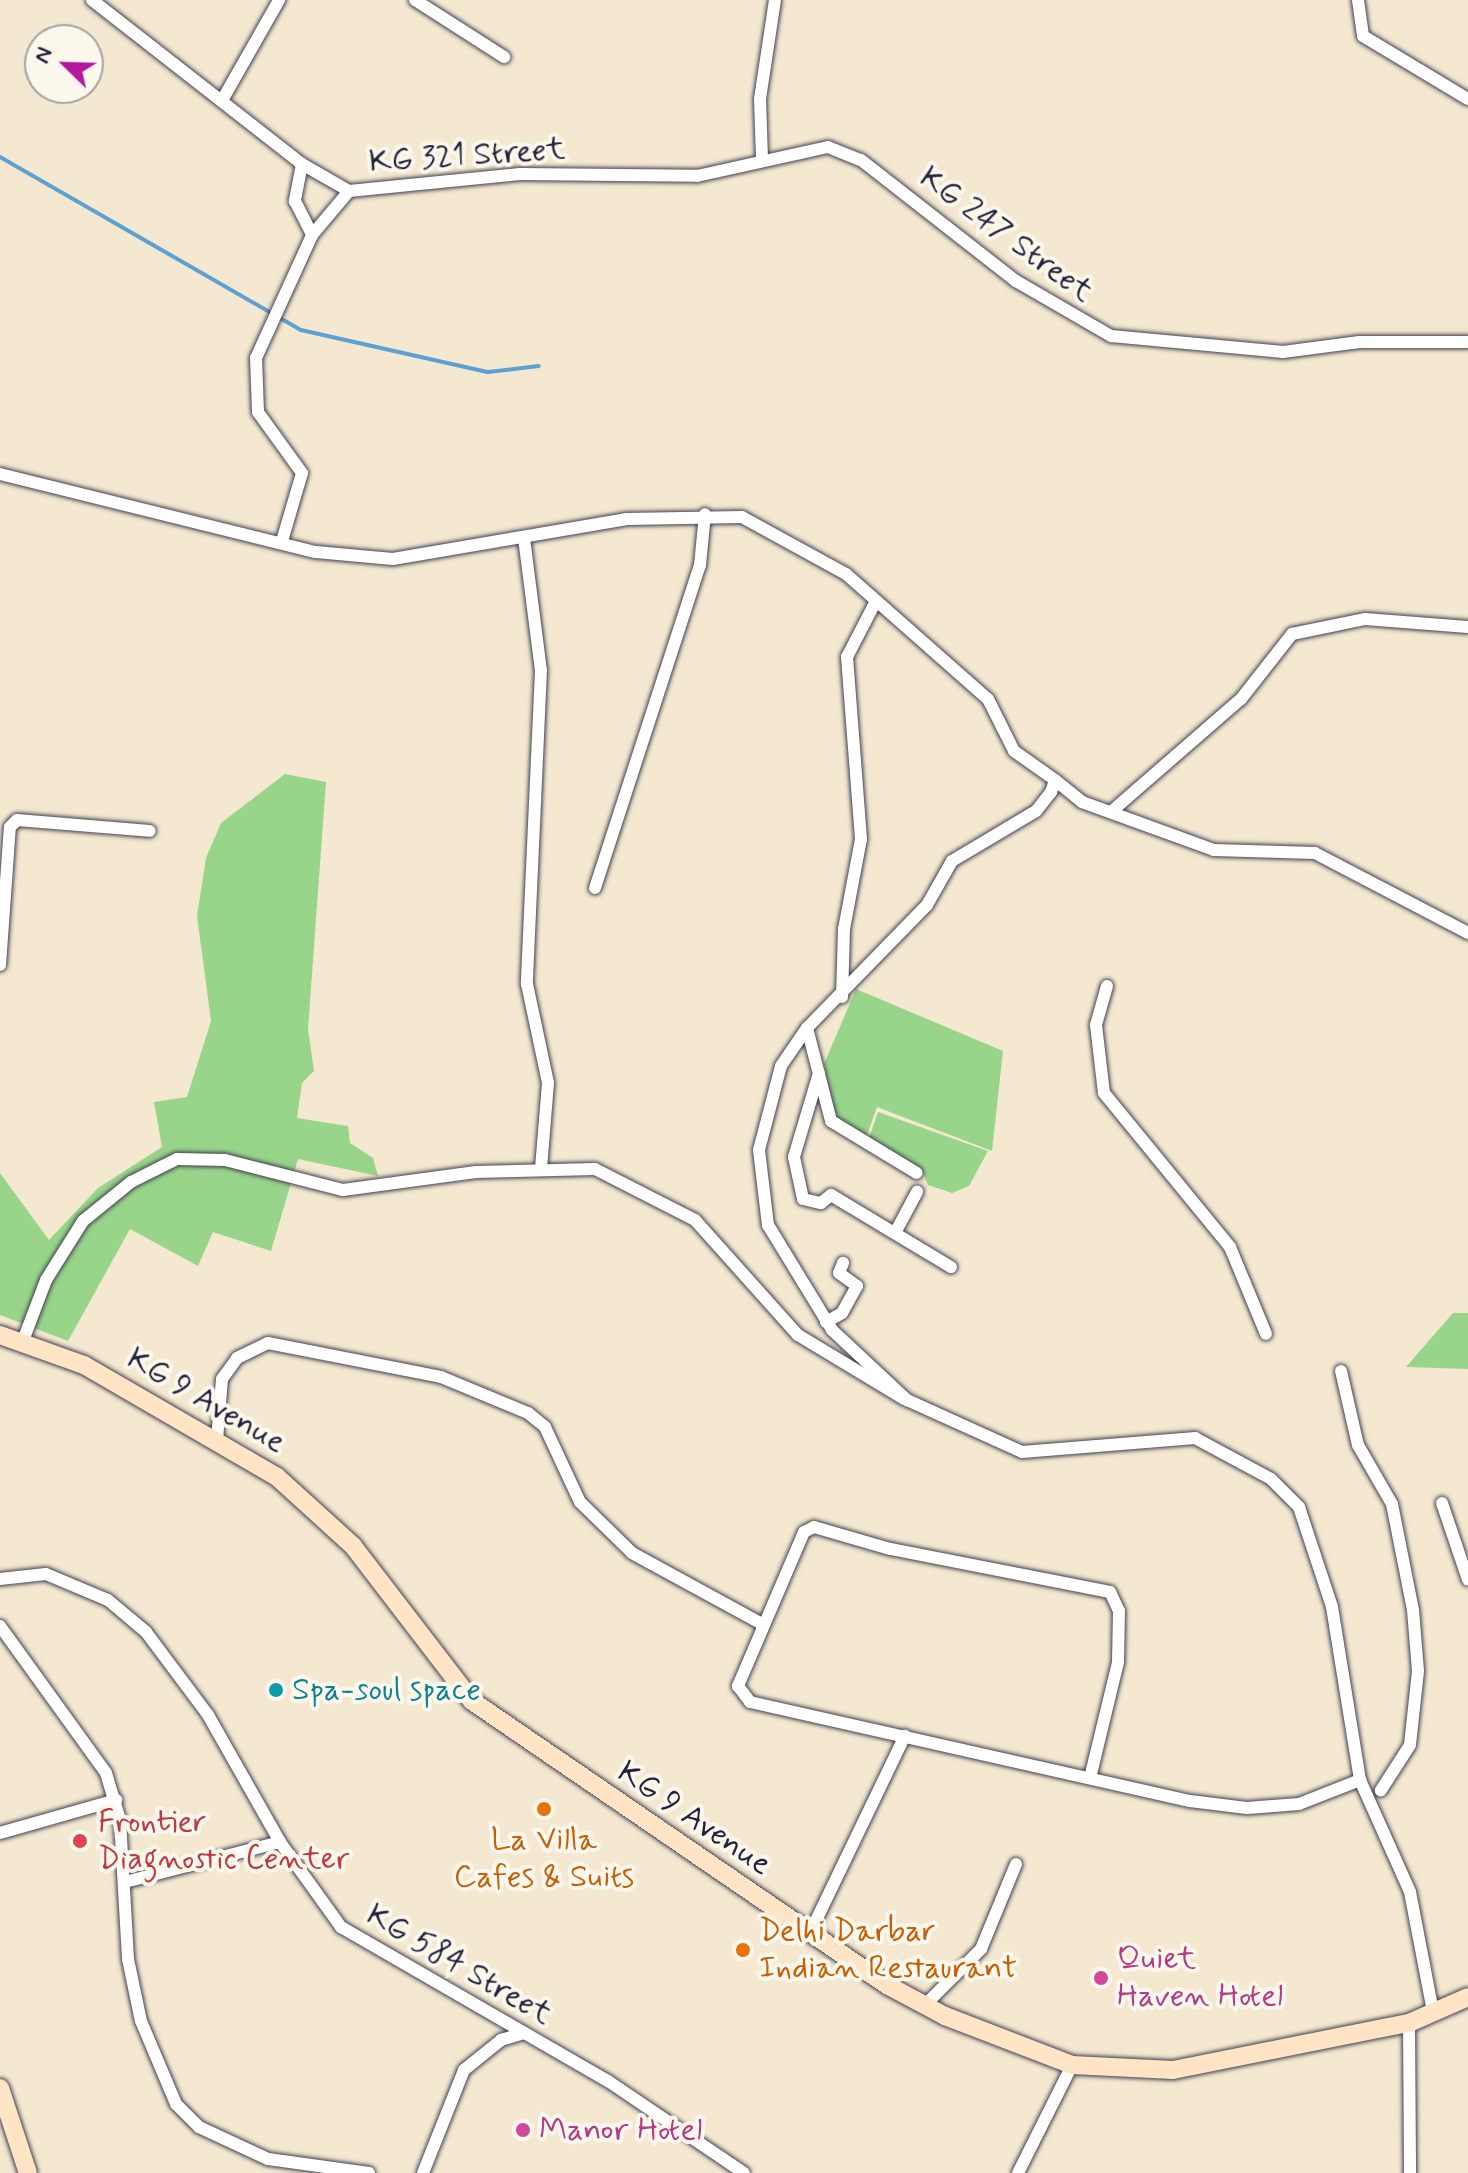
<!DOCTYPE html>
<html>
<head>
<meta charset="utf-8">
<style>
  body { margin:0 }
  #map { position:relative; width:1468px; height:2173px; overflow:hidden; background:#f4e8d0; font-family:Mynerve,sans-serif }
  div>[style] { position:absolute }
  .green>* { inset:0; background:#98d58a }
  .stream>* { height:4px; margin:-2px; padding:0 2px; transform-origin:2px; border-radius:2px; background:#5da1d2 }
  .roads { filter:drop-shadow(0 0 2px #424051) drop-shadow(0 0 2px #424051) }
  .street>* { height:12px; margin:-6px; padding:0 6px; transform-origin:6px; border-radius:6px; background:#fff }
  .secondary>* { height:18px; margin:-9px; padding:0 9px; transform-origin:9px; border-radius:9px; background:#ffe4c6 }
  .dots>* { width:22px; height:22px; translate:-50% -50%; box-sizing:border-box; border:4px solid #fbf7ec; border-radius:50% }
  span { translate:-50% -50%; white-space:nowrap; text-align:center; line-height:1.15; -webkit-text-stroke:8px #fbf7ec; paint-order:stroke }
  .street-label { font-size:32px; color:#22223b }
  .culture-label { font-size:32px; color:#0d838f }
  .left { translate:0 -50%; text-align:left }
  .health-label { font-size:32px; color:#be3a42 }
  .food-label { font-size:32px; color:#c56008 }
  .hotel-label { font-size:32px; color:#b23c85 }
  .north { position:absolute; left:24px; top:24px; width:80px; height:80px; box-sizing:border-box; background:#fbf7ec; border:2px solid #a4a2a5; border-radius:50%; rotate:293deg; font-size:22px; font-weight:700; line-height:32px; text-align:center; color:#22223b }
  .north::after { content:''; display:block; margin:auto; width:28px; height:36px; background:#b5179e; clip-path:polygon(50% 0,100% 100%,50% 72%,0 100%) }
</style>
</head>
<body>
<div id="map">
  <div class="green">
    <div style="clip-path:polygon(285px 774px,326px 782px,308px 1029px,314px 1071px,302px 1083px,297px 1118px,348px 1126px,350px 1143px,373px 1158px,378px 1176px,298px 1159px,271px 1251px,213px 1232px,198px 1266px,130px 1229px,68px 1341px,0 1315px,0 1173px,49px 1240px,98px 1188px,162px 1147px,154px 1102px,187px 1097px,211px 1021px,197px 916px,206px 858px,221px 823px)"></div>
    <div style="clip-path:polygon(856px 989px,1003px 1051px,992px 1151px,877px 1107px,866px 1138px,834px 1116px,824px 1064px)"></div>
    <div style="clip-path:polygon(878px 1112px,988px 1151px,969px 1186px,952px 1193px,928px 1185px,921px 1169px,867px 1144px)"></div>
    <div style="clip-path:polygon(1453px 1313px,1468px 1313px,1468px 1369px,1406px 1367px)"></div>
  </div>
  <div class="stream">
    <div style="left:0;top:157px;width:347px;rotate:29.9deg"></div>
    <div style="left:301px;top:330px;width:192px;rotate:12.7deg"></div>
    <div style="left:488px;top:372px;width:51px;rotate:-6.7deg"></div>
  </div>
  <div class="roads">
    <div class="street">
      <div style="left:92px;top:0;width:266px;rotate:38deg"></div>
      <div style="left:302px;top:164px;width:54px;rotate:29.9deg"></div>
      <div style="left:349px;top:191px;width:172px;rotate:-5.7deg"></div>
      <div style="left:520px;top:174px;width:177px;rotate:0.6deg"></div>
      <div style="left:697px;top:176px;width:134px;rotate:-12.5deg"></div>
      <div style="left:828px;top:147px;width:35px;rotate:22deg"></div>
      <div style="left:861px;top:160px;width:197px;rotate:38deg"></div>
      <div style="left:1016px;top:281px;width:110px;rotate:30.1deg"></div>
      <div style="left:1111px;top:336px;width:173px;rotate:5.3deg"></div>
      <div style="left:1283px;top:352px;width:77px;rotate:-7.5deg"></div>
      <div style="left:1359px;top:342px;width:109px"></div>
      <div style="left:415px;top:0;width:106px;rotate:32.6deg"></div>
      <div style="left:1358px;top:0;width:36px;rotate:82deg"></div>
      <div style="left:1363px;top:36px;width:122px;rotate:31deg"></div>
      <div style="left:224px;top:97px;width:112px;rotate:-60.4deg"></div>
      <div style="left:762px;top:159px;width:60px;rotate:-91.9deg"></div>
      <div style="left:760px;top:99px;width:100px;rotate:-81.4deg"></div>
      <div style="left:302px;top:164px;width:38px;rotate:101deg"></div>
      <div style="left:295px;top:201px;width:38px;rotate:63deg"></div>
      <div style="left:0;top:474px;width:325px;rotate:13.9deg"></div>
      <div style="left:316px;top:552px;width:77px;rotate:5.2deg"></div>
      <div style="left:393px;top:559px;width:236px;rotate:-9.7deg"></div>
      <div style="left:626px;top:519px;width:116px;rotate:-1deg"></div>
      <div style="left:742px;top:517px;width:119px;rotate:28.7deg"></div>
      <div style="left:846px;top:574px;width:189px;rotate:41.4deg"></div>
      <div style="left:988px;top:699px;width:58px;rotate:63.4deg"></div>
      <div style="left:1014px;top:751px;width:50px;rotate:35.3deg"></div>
      <div style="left:1055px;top:780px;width:13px;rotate:108deg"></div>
      <div style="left:1051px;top:792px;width:24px;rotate:128deg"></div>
      <div style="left:1036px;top:811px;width:98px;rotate:149.2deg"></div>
      <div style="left:952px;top:861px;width:51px;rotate:119.6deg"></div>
      <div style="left:927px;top:905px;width:172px;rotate:134.3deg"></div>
      <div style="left:807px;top:1028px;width:46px;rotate:124.4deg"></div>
      <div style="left:781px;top:1066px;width:87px;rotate:104.7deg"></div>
      <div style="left:759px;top:1150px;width:76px;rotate:83.2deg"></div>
      <div style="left:768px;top:1225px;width:123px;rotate:58.6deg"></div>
      <div style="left:832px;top:1330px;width:103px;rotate:43deg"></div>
      <div style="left:907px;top:1400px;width:126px;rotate:24.3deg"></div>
      <div style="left:1022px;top:1452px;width:174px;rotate:-4.6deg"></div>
      <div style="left:1195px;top:1438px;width:86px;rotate:28.3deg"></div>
      <div style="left:1271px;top:1479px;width:40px;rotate:45deg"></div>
      <div style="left:1299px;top:1507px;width:105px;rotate:71.7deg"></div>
      <div style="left:1332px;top:1607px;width:175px;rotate:80.8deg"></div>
      <div style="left:1360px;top:1780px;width:123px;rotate:65.9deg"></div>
      <div style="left:1410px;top:1892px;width:122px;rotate:79.1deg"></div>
      <div style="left:524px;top:538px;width:133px;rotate:82.7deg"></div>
      <div style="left:541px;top:670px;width:314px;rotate:92.6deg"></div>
      <div style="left:527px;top:984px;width:101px;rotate:78deg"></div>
      <div style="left:548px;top:1083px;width:85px;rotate:94.7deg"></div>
      <div style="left:282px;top:541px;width:71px;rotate:-73.6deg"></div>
      <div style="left:302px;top:473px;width:75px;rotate:-125.8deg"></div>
      <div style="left:258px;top:412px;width:54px;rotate:-92.1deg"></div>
      <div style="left:256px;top:358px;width:135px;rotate:-65.5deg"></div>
      <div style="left:312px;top:235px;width:57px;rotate:-49.9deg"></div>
      <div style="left:1055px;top:780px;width:35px;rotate:39deg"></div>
      <div style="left:1082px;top:802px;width:140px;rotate:20deg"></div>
      <div style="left:1214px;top:850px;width:101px;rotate:1.7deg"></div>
      <div style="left:1315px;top:853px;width:173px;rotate:27.6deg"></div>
      <div style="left:1112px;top:811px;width:171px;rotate:-41deg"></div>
      <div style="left:1241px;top:699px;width:83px;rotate:-51.9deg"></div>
      <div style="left:1292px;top:634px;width:75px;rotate:-11.6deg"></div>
      <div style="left:1365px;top:619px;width:103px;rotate:4.4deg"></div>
      <div style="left:595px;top:888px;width:340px;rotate:-72deg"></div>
      <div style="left:700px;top:565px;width:51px;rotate:-84.4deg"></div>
      <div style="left:0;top:965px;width:138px;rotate:-85.9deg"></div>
      <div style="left:10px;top:827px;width:10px;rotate:-45deg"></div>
      <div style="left:17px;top:820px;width:133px;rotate:4.7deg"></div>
      <div style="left:1107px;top:986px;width:41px;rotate:105.8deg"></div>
      <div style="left:1096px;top:1025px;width:68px;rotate:83.3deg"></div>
      <div style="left:1104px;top:1093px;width:199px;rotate:50.7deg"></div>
      <div style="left:1230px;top:1247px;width:94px;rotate:67.5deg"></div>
      <div style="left:842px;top:997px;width:68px;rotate:-88.3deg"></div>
      <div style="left:844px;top:929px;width:92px;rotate:-79.3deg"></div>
      <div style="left:861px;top:839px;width:183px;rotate:-94.4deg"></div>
      <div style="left:847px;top:657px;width:63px;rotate:-62.6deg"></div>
      <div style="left:807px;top:1028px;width:96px;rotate:75.5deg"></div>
      <div style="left:831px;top:1121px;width:100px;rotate:31.2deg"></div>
      <div style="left:819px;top:1073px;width:88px;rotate:106.6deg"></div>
      <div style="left:794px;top:1157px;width:43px;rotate:77.9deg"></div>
      <div style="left:803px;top:1199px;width:18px;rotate:13deg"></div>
      <div style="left:821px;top:1203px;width:13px;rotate:-39deg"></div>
      <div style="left:831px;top:1195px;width:140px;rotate:31deg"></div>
      <div style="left:895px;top:1233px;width:47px;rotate:-61.8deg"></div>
      <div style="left:826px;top:1322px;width:18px;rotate:-29deg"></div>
      <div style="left:842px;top:1313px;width:31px;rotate:-61deg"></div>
      <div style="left:857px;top:1286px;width:22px;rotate:-144deg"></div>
      <div style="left:839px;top:1273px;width:11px;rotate:-68deg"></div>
      <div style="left:24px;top:1338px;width:62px;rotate:-69.2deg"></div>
      <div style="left:46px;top:1280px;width:70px;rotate:-57.9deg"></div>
      <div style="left:83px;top:1221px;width:62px;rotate:-39.1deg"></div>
      <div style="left:131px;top:1182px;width:51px;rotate:-26.6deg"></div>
      <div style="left:177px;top:1159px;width:48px;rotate:1.2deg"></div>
      <div style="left:225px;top:1160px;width:122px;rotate:14.3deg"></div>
      <div style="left:343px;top:1190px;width:134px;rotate:-7.7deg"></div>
      <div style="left:476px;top:1172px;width:119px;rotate:-1.4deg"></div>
      <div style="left:595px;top:1169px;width:112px;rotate:27deg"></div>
      <div style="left:695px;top:1220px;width:154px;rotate:48.2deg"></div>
      <div style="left:798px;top:1335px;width:124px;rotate:31.1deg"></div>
      <div style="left:1341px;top:1371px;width:76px;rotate:77.1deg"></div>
      <div style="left:1358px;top:1445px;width:68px;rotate:60deg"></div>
      <div style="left:1392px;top:1504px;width:108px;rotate:78.8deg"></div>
      <div style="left:1413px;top:1610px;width:61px;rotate:85.3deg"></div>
      <div style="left:1418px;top:1671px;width:74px;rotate:96.2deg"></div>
      <div style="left:1410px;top:1745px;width:54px;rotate:122.8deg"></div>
      <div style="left:217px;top:1440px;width:61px;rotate:-85.3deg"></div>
      <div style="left:222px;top:1379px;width:26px;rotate:-54deg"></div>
      <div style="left:237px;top:1358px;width:34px;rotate:-26deg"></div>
      <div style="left:268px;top:1343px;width:176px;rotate:11.1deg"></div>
      <div style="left:441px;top:1377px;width:94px;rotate:22.5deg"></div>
      <div style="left:528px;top:1413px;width:22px;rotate:39deg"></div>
      <div style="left:545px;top:1427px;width:83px;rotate:65deg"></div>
      <div style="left:580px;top:1502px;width:73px;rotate:44.4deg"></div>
      <div style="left:632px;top:1553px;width:150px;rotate:28.6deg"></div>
      <div style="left:1442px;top:1503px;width:81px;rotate:71.3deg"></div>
      <div style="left:0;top:1579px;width:46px;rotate:-6.2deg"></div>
      <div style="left:46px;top:1574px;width:67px;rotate:22.8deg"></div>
      <div style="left:108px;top:1600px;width:50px;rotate:40.1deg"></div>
      <div style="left:146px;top:1632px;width:104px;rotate:53.2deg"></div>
      <div style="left:208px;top:1715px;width:146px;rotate:60.4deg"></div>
      <div style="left:280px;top:1842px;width:105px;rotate:54.3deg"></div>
      <div style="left:341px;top:1927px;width:308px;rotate:30deg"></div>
      <div style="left:608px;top:2081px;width:164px;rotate:34.1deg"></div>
      <div style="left:0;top:1626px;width:181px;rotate:54.2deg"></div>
      <div style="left:106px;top:1773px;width:49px;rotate:73.4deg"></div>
      <div style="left:120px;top:1820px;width:139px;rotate:86.7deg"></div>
      <div style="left:128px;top:1959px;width:63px;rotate:78.2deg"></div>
      <div style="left:141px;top:2021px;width:90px;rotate:67.1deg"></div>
      <div style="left:176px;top:2104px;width:33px;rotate:45deg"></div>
      <div style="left:199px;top:2127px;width:76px;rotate:24.9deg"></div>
      <div style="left:268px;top:2159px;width:102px;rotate:7.9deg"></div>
      <div style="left:1090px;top:1778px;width:119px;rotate:-76.4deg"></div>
      <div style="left:1118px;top:1662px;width:51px;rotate:-88.9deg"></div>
      <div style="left:1119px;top:1611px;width:21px;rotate:-115deg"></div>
      <div style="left:1110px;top:1592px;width:224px;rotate:-168.9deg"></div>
      <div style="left:890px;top:1549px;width:79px;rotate:-163.9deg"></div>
      <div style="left:814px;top:1527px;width:11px;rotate:153deg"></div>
      <div style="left:804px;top:1532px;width:168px;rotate:113.2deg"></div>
      <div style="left:738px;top:1686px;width:20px;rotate:53deg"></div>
      <div style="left:750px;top:1702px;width:451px;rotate:12.7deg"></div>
      <div style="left:1190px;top:1801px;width:57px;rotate:7deg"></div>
      <div style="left:1247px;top:1808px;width:52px;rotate:-4.4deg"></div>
      <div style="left:1299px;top:1804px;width:66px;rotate:-21.5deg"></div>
      <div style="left:0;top:1833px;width:121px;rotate:-15.9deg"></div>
      <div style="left:125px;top:1882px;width:160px;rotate:-14.5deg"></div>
      <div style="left:810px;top:1933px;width:219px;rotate:-64.3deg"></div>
      <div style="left:924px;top:2006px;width:81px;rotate:-45deg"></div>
      <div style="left:981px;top:1949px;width:92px;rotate:-67.6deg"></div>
      <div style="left:1409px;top:2023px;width:150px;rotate:89.6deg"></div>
      <div style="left:423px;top:2173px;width:111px;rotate:-68.3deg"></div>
      <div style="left:464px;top:2070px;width:48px;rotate:-39deg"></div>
      <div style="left:501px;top:2040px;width:24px;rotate:-17deg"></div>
      <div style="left:1018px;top:2173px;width:121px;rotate:-63.4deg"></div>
    </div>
    <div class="secondary">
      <div style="left:0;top:1335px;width:89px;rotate:19.7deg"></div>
      <div style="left:84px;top:1365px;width:223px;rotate:30.1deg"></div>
      <div style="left:277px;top:1477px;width:103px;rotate:42.2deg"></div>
      <div style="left:353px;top:1546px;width:195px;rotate:52.5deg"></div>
      <div style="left:472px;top:1701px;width:503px;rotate:34.39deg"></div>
      <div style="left:887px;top:1985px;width:66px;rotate:28.1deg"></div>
      <div style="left:945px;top:2016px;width:136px;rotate:21.1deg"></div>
      <div style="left:1072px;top:2065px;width:101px;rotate:2.8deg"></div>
      <div style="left:1173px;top:2070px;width:241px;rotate:-11.3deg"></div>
      <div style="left:1409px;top:2023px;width:64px;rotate:-23.8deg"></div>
      <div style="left:0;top:2088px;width:89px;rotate:71.8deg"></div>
    </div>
  </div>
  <div class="dots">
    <div style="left:276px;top:1690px;background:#0f9aa8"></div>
    <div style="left:544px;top:1809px;background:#e8710a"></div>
    <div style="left:80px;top:1841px;background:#e0444e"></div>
    <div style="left:743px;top:1950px;background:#e8710a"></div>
    <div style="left:1101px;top:1978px;background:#d1479c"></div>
    <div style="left:523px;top:2130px;background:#d1479c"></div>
  </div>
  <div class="street-label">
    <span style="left:467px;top:156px;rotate:-4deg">KG 321 Street</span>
    <span style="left:1006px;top:235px;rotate:36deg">KG 247 Street</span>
    <span style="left:206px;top:1401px;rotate:30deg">KG 9 Avenue</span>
    <span style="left:694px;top:1819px;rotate:34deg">KG 9 Avenue</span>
    <span style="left:459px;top:1965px;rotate:30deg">KG 584 Street</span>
  </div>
  <div class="culture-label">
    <span class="left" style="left:292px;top:1690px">Spa-soul space</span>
  </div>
  <div class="health-label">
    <span class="left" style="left:98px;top:1841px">Frontier<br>Diagnostic Center</span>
  </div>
  <div class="food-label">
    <span style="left:544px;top:1859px">La Villa<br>Cafes &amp; Suits</span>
    <span class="left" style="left:759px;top:1950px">Delhi Darbar<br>Indian Restaurant</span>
  </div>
  <div class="hotel-label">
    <span class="left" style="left:1117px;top:1978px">Quiet<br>Haven Hotel</span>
    <span class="left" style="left:539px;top:2130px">Manor Hotel</span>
  </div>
  <div class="north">N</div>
</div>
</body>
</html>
